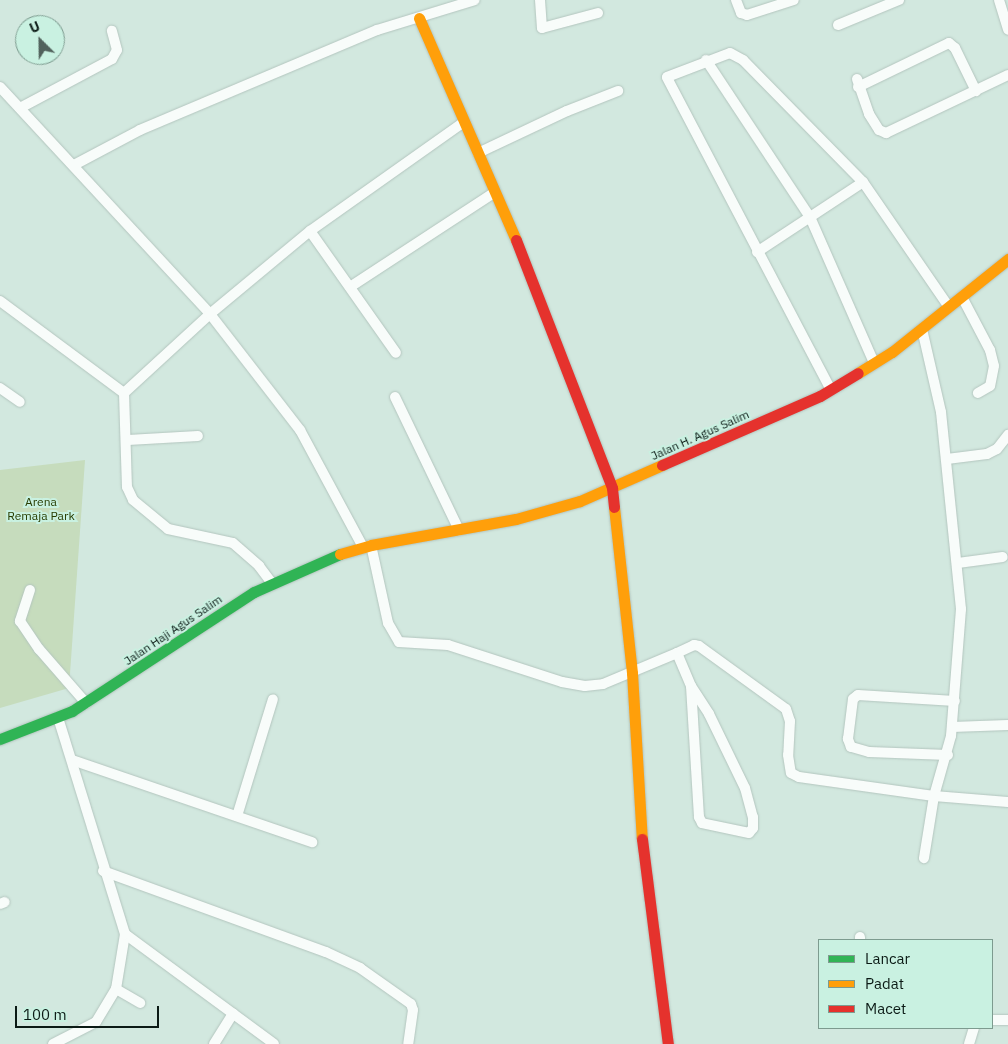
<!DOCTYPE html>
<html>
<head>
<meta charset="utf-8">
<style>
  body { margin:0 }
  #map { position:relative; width:1008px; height:1044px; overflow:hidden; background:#d2e8df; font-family:"IBM Plex Sans",sans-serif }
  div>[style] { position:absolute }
  .green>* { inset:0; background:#c6dcbd }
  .roads { filter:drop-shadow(0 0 1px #b3c5be) drop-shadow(0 0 1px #b3c5be) }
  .street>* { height:10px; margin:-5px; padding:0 5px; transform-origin:5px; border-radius:5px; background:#f8fcfa }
  .fast>* { height:11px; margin:-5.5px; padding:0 5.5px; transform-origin:5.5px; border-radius:5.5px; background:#30b455 }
  .slow>* { height:11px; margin:-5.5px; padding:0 5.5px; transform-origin:5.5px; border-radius:5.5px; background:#ff9f0a }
  .jam>* { height:11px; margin:-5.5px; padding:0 5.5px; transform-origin:5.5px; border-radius:5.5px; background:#e5322d }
  span { translate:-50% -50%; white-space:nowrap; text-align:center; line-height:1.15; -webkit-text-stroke:4px #c9f1e1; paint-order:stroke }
  .street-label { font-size:12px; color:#0b1a15 }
  .park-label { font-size:12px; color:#273c00 }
  .legend { position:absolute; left:818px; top:939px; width:175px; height:90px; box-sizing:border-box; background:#c9f1e1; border:1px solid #7d9b8f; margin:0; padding:6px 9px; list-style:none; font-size:15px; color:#0b1a15 }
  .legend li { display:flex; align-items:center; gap:10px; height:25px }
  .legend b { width:25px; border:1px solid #7d9b8f }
  .north { position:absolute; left:15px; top:15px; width:50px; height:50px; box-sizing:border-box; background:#c9f1e1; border:1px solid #7d9b8f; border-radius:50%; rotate:337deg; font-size:14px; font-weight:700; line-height:20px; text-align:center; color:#0b1a15 }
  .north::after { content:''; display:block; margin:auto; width:18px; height:22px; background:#51625c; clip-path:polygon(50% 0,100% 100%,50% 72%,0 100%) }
  .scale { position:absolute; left:15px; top:1006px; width:144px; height:22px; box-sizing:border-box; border:2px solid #0b1a15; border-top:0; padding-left:6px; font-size:15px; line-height:18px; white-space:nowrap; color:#0b1a15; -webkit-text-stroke:4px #c9f1e1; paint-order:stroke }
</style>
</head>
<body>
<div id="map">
  <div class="green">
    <div style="clip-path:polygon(85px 460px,69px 688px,0 708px,0 470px)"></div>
  </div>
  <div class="roads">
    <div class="street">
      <div style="left:540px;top:0;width:28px;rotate:86deg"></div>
      <div style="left:542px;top:28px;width:58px;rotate:-15deg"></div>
      <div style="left:736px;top:0;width:14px;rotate:69deg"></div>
      <div style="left:741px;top:13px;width:6px;rotate:18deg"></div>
      <div style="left:747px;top:15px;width:49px;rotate:-17.7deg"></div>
      <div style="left:999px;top:0;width:31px;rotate:73deg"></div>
      <div style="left:838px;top:25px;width:66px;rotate:-22.3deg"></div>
      <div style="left:706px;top:60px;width:188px;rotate:56.5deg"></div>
      <div style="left:810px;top:217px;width:159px;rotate:66.3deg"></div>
      <div style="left:857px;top:79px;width:37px;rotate:71deg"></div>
      <div style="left:869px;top:114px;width:19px;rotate:58deg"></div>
      <div style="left:879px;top:130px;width:8px;rotate:23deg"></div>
      <div style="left:886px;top:133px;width:135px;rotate:-25.4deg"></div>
      <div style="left:0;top:87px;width:309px;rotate:47.2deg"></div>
      <div style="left:210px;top:314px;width:147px;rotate:52.2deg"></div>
      <div style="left:300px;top:430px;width:133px;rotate:61.7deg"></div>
      <div style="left:858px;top:87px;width:101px;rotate:-25.8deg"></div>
      <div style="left:949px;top:43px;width:8px;rotate:40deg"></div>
      <div style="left:955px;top:48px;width:48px;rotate:64deg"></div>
      <div style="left:20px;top:108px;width:104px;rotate:-28deg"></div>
      <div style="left:112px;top:59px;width:10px;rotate:-61deg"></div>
      <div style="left:117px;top:50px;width:20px;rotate:-105deg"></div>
      <div style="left:478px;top:153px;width:98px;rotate:-25.3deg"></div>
      <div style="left:567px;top:111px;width:55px;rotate:-21.4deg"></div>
      <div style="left:74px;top:165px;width:75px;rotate:-27.9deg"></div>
      <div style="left:140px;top:130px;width:257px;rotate:-22.9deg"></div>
      <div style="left:377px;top:30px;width:102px;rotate:-17deg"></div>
      <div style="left:310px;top:231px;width:149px;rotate:54.8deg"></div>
      <div style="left:757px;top:252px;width:127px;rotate:-33.4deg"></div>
      <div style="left:350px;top:287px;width:173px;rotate:-33.2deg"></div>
      <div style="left:962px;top:297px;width:60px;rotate:62.2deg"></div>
      <div style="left:990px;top:350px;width:16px;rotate:76deg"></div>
      <div style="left:994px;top:366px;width:20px;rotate:101deg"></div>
      <div style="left:990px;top:386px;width:14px;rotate:150deg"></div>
      <div style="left:0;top:301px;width:154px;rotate:36.6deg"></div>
      <div style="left:124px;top:393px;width:94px;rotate:88.2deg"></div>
      <div style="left:127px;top:487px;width:14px;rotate:65deg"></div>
      <div style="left:133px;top:500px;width:45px;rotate:39.6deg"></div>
      <div style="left:168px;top:529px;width:66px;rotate:12.2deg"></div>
      <div style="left:233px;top:543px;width:35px;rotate:41deg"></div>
      <div style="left:259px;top:566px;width:20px;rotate:53deg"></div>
      <div style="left:922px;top:329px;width:85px;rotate:77.1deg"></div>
      <div style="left:941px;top:412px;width:198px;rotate:84.2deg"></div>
      <div style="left:961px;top:609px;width:127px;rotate:94.5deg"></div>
      <div style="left:951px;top:736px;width:62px;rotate:105.8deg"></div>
      <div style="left:934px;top:796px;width:63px;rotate:99.2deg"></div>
      <div style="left:0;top:388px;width:24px;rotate:35deg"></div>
      <div style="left:831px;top:390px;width:353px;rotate:-117.7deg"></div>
      <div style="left:667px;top:77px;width:67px;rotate:-20.9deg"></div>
      <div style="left:730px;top:53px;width:15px;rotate:28deg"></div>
      <div style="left:743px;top:60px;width:171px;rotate:45.5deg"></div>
      <div style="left:863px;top:182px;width:152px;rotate:55.5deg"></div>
      <div style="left:124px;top:393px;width:117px;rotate:-42.6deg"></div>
      <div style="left:210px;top:314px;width:130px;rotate:-39.7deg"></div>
      <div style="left:310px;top:231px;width:189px;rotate:-35.3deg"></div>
      <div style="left:395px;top:397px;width:148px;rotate:64.3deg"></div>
      <div style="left:128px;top:440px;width:70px;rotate:-3.3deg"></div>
      <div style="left:947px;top:459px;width:40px;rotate:-7.1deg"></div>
      <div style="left:987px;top:454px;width:11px;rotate:-27deg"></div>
      <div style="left:997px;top:449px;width:18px;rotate:-52deg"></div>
      <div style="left:371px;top:545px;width:80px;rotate:77.7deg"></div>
      <div style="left:388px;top:623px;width:22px;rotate:60deg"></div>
      <div style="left:399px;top:642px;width:49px;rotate:3.5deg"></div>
      <div style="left:448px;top:645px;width:120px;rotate:18deg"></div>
      <div style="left:562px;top:682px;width:23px;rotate:10deg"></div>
      <div style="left:585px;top:686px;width:18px;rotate:-6deg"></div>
      <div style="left:603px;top:684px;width:80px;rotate:-22.7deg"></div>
      <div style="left:677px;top:653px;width:36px;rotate:67deg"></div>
      <div style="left:691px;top:686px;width:33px;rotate:57deg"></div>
      <div style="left:709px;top:714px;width:82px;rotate:64.1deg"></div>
      <div style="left:745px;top:788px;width:30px;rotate:75deg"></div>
      <div style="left:753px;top:817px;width:11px;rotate:90deg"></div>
      <div style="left:753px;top:828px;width:6px;rotate:129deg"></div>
      <div style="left:749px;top:833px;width:48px;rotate:-168deg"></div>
      <div style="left:702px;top:823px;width:7px;rotate:-117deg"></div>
      <div style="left:699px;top:817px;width:131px;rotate:-93.5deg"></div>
      <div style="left:958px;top:563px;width:45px;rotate:-7.6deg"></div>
      <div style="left:30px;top:590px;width:33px;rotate:108deg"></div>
      <div style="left:20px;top:621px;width:34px;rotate:56deg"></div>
      <div style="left:39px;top:649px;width:72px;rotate:49deg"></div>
      <div style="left:677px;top:653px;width:19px;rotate:-25deg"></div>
      <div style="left:694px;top:645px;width:5px;rotate:11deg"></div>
      <div style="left:699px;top:646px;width:107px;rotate:35.9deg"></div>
      <div style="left:786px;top:709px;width:13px;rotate:72deg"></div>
      <div style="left:790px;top:721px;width:34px;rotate:93deg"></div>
      <div style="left:788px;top:755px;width:18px;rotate:81deg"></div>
      <div style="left:791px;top:773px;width:9px;rotate:27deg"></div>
      <div style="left:799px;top:777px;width:136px;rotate:8deg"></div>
      <div style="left:934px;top:796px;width:74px;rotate:4.6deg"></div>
      <div style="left:952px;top:727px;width:56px;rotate:-2deg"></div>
      <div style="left:948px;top:755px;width:79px;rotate:-177.8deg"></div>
      <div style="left:869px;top:752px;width:19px;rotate:-164deg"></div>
      <div style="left:851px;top:747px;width:9px;rotate:-111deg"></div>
      <div style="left:848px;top:739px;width:40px;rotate:-82.9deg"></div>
      <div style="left:853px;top:699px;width:6px;rotate:-39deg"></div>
      <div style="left:858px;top:695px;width:97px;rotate:3.5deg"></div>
      <div style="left:72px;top:760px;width:254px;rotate:18.9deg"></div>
      <div style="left:237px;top:816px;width:122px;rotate:-72.9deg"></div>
      <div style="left:103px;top:871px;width:237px;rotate:20deg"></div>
      <div style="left:326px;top:952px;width:38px;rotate:25deg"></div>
      <div style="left:360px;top:968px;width:62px;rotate:35.2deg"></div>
      <div style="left:411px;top:1004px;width:6px;rotate:72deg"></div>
      <div style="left:413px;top:1010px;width:34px;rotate:98deg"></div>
      <div style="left:0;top:904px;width:5px;rotate:-22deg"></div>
      <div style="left:125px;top:934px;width:185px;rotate:36.4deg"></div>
      <div style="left:860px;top:940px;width:3px;rotate:-90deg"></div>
      <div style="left:116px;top:989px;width:28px;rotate:30deg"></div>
      <div style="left:992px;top:1020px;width:16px"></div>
      <div style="left:53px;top:1044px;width:48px;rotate:-27.1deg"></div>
      <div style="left:96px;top:1022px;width:39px;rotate:-59deg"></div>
      <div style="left:116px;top:989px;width:56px;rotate:-80.7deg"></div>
      <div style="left:125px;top:934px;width:227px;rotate:-107.2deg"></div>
      <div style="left:214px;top:1044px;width:36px;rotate:-58deg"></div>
      <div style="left:969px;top:1044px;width:17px;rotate:-73deg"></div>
    </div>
    <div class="fast">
      <div style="left:0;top:739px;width:77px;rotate:-21.3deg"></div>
      <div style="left:72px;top:711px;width:217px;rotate:-33.2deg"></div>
      <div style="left:254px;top:592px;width:94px;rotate:-23.8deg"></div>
    </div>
    <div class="slow">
      <div style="left:419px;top:18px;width:242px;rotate:66.4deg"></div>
      <div style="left:858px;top:373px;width:40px;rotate:-32deg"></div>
      <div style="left:892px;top:352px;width:149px;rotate:-38.7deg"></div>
      <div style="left:614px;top:507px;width:167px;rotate:83.8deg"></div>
      <div style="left:632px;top:673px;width:166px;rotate:86.6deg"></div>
      <div style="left:340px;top:554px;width:32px;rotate:-16deg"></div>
      <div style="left:371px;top:545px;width:147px;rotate:-10.2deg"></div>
      <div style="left:516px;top:519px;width:66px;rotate:-15.7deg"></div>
      <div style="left:580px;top:501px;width:90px;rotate:-23.7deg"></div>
    </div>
    <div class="jam">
      <div style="left:516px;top:240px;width:266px;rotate:68.8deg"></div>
      <div style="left:612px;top:488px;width:19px;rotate:84deg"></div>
      <div style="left:662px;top:465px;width:172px;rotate:-23.6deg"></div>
      <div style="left:820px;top:396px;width:44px;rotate:-31.2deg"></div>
      <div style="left:642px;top:839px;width:207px;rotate:82.8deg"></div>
    </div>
  </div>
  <div class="street-label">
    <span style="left:700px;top:435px;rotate:-24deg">Jalan H. Agus Salim</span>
    <span style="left:173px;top:630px;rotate:-34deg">Jalan Haji Agus Salim</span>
  </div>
  <div class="park-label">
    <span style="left:41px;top:509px">Arena<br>Remaja Park</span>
  </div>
  <ul class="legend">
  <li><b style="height:6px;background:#30b455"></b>Lancar</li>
  <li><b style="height:6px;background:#ff9f0a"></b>Padat</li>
  <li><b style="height:6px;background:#e5322d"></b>Macet</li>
  </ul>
  <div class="north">U</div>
  <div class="scale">100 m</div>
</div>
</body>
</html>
